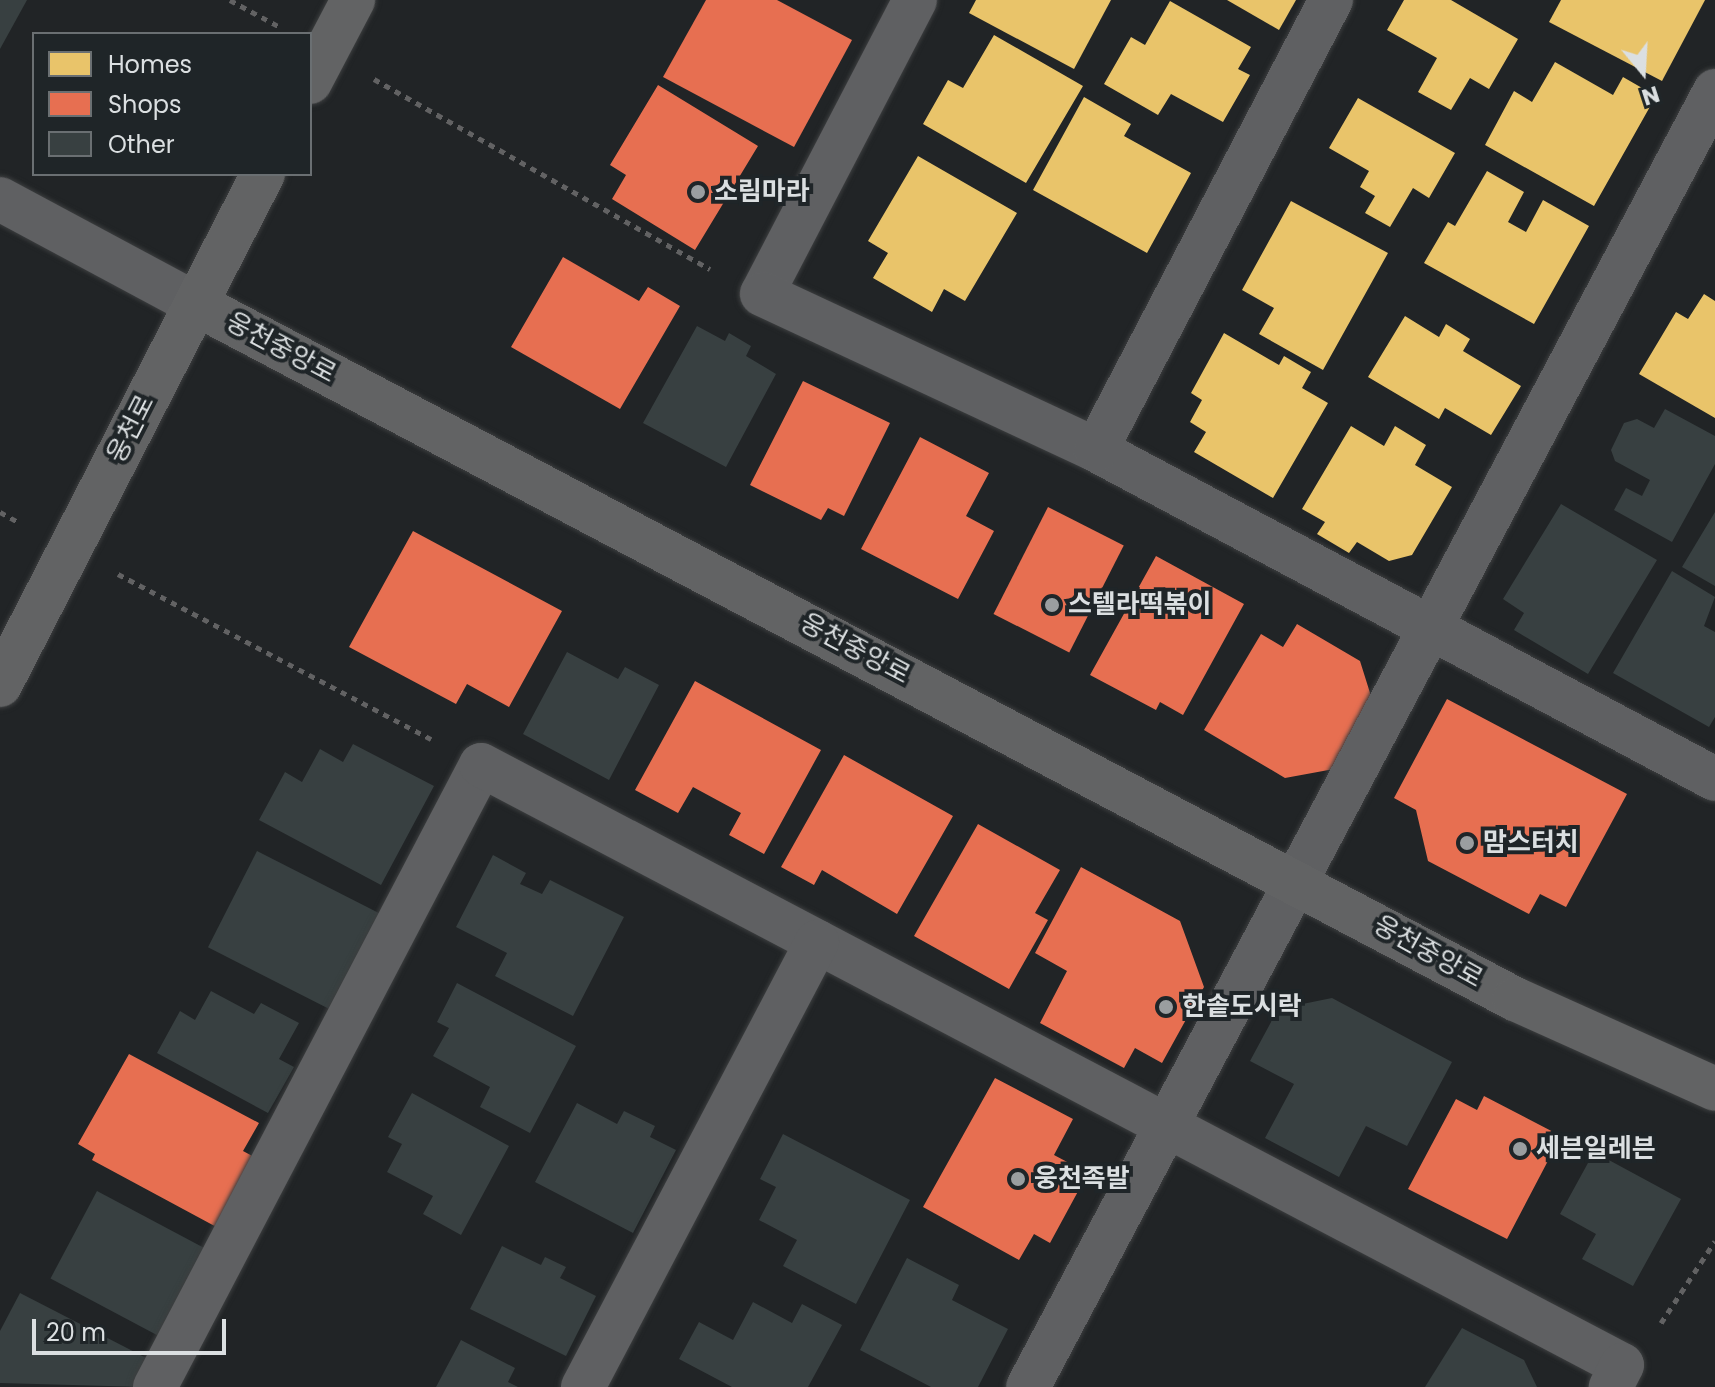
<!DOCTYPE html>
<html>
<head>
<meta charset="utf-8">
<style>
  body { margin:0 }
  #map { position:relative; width:1715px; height:1387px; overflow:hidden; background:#212426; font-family:Poppins,"Noto Sans KR",sans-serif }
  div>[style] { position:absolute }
  .homes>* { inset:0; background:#e9c46a }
  .shops>* { inset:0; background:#e76f51; transform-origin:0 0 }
  .building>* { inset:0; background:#384041; transform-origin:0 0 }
  .path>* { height:5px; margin-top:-2.5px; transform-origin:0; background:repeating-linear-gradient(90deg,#626263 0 6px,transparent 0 12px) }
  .roads { filter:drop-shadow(0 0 2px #3c3e3f) drop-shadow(0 0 2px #3c3e3f) }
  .street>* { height:44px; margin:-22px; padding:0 22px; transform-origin:22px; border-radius:22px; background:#5f6062 }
  .secondary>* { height:44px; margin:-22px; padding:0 22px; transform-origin:22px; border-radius:22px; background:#626364 }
  .dots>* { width:22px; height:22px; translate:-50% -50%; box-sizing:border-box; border:4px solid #1f2528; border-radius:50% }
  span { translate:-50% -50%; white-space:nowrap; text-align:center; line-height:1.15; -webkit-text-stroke:8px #1f2528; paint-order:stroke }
  .poi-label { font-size:26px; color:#dbdfe1; font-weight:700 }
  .left { translate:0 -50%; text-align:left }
  .street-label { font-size:26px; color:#dbdfe1 }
  .legend { position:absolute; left:32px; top:32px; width:280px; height:144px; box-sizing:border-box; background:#1f2528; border:2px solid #6a6f72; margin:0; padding:10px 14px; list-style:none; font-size:24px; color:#dbdfe1 }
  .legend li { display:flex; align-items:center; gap:16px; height:40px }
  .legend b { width:40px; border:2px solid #6a6f72 }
  .north { position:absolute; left:1603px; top:32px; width:80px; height:80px; -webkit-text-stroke:6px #1f2528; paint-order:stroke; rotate:162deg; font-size:22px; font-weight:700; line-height:32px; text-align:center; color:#dbdfe1 }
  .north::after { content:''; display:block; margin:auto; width:28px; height:36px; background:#dbdfe1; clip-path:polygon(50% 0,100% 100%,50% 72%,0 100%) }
  .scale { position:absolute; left:32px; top:1319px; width:194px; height:36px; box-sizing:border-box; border:4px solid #dbdfe1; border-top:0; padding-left:10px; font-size:24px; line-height:28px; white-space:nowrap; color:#dbdfe1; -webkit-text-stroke:6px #1f2528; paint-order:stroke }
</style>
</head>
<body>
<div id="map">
  <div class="homes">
    <div style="clip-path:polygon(976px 0,1111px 0,1074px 69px,969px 13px)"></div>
    <div style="clip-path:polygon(1227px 0,1296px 0,1279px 30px)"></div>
    <div style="clip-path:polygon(1404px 0,1451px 0,1518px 39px,1489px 89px,1470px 78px,1451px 110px,1418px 92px,1437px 58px,1387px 30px)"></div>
    <div style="clip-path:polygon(1561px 0,1705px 0,1662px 81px,1549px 22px)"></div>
    <div style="clip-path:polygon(1170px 1px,1251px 47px,1238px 69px,1250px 75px,1223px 122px,1171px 94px,1158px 115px,1104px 84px,1131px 37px,1145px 45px)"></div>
    <div style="clip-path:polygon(994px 35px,1083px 86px,1026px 183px,923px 124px,948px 80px,963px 88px)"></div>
    <div style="clip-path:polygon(1555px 62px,1613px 95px,1623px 77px,1656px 96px,1594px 206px,1485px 145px,1514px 91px,1532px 102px)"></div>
    <div style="clip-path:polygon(1084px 97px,1131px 124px,1124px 136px,1191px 173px,1147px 253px,1033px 190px)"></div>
    <div style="clip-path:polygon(1358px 98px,1455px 153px,1429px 198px,1413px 188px,1390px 227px,1365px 213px,1375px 196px,1360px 187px,1369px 171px,1329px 148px)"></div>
    <div style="clip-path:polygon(918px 156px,1017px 213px,965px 301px,944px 289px,932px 312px,873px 278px,888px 253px,868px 241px)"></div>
    <div style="clip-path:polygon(1487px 171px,1524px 192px,1508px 222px,1526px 232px,1543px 200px,1589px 226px,1534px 324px,1424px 263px,1448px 222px,1455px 226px)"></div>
    <div style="clip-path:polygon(1291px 201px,1388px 253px,1323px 370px,1259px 334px,1274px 308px,1242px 290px)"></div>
    <div style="clip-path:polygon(1704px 294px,1715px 301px,1715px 418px,1639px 374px,1676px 312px,1688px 319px)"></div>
    <div style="clip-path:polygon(1405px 316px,1439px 337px,1446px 324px,1470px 339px,1463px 351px,1521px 386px,1491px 435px,1445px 408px,1439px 419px,1368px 377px)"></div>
    <div style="clip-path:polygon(1224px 333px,1279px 365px,1284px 356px,1311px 372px,1302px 388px,1328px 403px,1273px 498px,1194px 452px,1206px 432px,1190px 422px,1202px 400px,1191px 393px)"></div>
    <div style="clip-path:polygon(1351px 426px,1384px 446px,1395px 426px,1426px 445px,1415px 465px,1452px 487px,1412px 555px,1389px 561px,1357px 542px,1349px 553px,1317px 534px,1325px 522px,1302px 509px)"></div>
  </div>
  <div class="shops">
    <div style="clip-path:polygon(706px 0,777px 0,852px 40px,794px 147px,663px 77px)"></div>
    <div style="clip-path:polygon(658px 85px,758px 146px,695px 250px,612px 199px,626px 175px,610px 165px)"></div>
    <div style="clip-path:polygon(563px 257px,639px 301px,648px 287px,680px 306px,620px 409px,511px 347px)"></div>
    <div style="clip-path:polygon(803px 381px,890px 423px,844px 516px,828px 508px,821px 520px,750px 485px)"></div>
    <div style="clip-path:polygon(920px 437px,989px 473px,966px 516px,994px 531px,958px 599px,861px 549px)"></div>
    <div style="left:1048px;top:507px;width:85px;height:120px;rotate:27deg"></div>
    <div style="clip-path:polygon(413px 531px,562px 611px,509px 707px,467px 684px,456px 704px,349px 647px)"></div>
    <div style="clip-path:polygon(1156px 556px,1244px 604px,1183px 715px,1160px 702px,1156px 710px,1090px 675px)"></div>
    <div style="clip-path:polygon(1297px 624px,1360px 661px,1371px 696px,1334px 769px,1285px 778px,1204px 730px,1261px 634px,1283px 647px)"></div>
    <div style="clip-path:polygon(695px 681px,821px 750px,764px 854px,729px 835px,741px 813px,693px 787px,678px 813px,635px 790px)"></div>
    <div style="clip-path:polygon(1447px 699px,1627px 794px,1566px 907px,1540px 894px,1529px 914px,1428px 861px,1416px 810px,1394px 798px)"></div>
    <div style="clip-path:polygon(844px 755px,953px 816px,897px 914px,822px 870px,814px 885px,781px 867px)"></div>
    <div style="clip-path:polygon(978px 824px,1060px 870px,1035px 913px,1048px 920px,1009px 989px,914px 936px)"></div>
    <div style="clip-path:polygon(1081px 867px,1180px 921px,1204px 987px,1162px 1063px,1135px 1048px,1124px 1068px,1040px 1023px,1067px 971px,1035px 953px)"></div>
    <div style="clip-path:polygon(129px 1054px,259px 1123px,243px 1151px,260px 1160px,222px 1230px,92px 1160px,95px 1154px,78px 1144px)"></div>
    <div style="clip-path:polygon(995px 1078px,1073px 1119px,1054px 1155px,1088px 1173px,1050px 1243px,1034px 1234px,1019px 1260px,923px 1207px)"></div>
    <div style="clip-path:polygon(1484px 1096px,1561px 1136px,1507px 1239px,1408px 1189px,1456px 1099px,1477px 1110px)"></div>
  </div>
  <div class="building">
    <div style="clip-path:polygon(0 0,27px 0,0 49px)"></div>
    <div style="clip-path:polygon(697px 326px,725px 341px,729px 333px,751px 346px,746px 356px,776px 374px,726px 467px,643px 423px)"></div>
    <div style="clip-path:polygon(1665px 409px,1715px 436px,1715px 464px,1672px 542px,1614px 510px,1626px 488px,1642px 496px,1650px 480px,1615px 461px,1611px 450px,1624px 423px,1637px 419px,1654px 428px)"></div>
    <div style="clip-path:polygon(1561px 504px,1657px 560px,1588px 674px,1514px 630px,1524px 613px,1503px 599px)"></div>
    <div style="clip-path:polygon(1715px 512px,1715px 586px,1682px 567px)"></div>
    <div style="clip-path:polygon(1672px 571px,1715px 597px,1704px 626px,1715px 632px,1715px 717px,1709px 727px,1613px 673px)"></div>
    <div style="clip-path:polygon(567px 652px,618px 679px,625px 667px,659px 685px,609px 780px,523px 734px)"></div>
    <div style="clip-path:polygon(353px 744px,434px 786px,381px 885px,259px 820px,285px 772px,302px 782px,320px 749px,343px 762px)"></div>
    <div style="left:257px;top:851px;width:140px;height:108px;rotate:27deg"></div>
    <div style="clip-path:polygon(493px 855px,526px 873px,520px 884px,542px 894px,550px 880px,624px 917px,573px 1016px,495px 976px,507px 953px,456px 927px)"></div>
    <div style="clip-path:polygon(457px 983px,576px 1046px,530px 1133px,480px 1107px,490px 1087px,433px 1056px,449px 1028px,437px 1022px)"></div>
    <div style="clip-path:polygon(211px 991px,254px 1014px,261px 1003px,299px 1023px,279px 1059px,294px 1067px,268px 1113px,157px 1053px,180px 1011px,195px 1020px)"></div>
    <div style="clip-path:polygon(1332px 998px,1452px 1062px,1407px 1146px,1366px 1126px,1339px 1177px,1265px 1138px,1294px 1084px,1250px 1061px,1278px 1009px)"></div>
    <div style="clip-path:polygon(412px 1093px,509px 1146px,461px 1235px,423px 1214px,433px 1196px,387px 1172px,402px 1144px,388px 1137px)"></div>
    <div style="clip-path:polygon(577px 1103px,617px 1124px,624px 1111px,655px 1126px,650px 1137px,676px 1150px,633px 1233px,535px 1182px)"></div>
    <div style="clip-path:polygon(783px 1134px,910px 1200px,856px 1304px,783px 1266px,797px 1240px,759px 1220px,776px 1187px,760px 1179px)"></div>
    <div style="clip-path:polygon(1594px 1152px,1681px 1199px,1633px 1286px,1582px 1259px,1596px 1234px,1560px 1214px)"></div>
    <div style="left:97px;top:1191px;width:122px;height:99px;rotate:28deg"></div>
    <div style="clip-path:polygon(502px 1246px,541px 1265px,545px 1257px,566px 1267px,560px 1278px,596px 1296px,566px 1356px,470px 1309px)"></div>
    <div style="clip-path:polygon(907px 1258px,959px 1285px,952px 1300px,1008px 1329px,978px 1387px,931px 1387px,860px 1350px)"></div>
    <div style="clip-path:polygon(20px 1293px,156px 1363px,144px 1387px,0 1383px,0 1331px)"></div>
    <div style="clip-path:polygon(753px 1302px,792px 1323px,802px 1304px,842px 1325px,808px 1387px,732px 1387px,679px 1359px,699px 1322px,733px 1340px)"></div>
    <div style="clip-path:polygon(1462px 1328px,1524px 1360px,1537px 1387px,1425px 1387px)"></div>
    <div style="clip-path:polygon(461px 1340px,515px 1368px,508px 1382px,518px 1387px,436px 1387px)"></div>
  </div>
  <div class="path">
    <div style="left:230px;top:0;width:55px;rotate:28.4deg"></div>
    <div style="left:374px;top:79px;width:386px;rotate:29.5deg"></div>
    <div style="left:0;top:512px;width:23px;rotate:29deg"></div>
    <div style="left:118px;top:574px;width:354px;rotate:27.8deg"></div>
    <div style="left:1661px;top:1323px;width:98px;rotate:-56.6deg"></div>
  </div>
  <div class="roads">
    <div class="street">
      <div style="left:915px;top:0;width:331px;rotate:117.5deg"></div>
      <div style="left:762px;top:294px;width:369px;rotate:25deg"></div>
      <div style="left:1096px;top:450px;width:701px;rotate:27.99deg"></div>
      <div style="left:0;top:199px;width:222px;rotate:28.2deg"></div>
      <div style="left:1096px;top:450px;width:508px;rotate:-62.43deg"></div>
      <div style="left:155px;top:1387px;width:702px;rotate:-62.34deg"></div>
      <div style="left:481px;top:765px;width:1289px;rotate:27.74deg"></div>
      <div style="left:1622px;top:1365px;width:25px;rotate:117deg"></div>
      <div style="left:583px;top:1387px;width:503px;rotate:-62.26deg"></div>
      <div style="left:1028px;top:1387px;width:1467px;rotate:-62.07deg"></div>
    </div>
    <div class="secondary">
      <div style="left:310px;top:82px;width:93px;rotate:-62.3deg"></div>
      <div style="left:196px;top:304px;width:1491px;rotate:27.79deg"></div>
      <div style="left:1515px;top:999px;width:219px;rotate:24.2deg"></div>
      <div style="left:0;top:685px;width:575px;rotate:-62.77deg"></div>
    </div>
  </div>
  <div class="dots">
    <div style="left:698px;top:192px;background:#9a9ea0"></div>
    <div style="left:1052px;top:605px;background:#9a9ea0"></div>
    <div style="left:1467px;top:843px;background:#9a9ea0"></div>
    <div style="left:1166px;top:1007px;background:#9a9ea0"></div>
    <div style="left:1520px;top:1149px;background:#9a9ea0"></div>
    <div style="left:1018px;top:1179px;background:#9a9ea0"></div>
  </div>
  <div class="poi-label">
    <span class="left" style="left:714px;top:192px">소림마라</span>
    <span class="left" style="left:1068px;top:605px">스텔라떡볶이</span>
    <span class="left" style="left:1483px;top:843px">맘스터치</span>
    <span class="left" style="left:1182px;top:1007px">한솥도시락</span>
    <span class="left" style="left:1536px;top:1149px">세븐일레븐</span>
    <span class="left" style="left:1034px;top:1179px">웅천족발</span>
  </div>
  <div class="street-label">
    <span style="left:281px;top:348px;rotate:28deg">웅천중앙로</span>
    <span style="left:131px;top:429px;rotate:-63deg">웅천로</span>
    <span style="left:855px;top:649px;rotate:28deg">웅천중앙로</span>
    <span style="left:1428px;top:952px;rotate:29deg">웅천중앙로</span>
  </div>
  <ul class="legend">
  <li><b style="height:22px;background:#e9c46a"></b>Homes</li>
  <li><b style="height:22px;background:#e76f51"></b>Shops</li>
  <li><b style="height:22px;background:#384041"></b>Other</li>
  </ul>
  <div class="north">N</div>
  <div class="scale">20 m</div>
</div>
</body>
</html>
